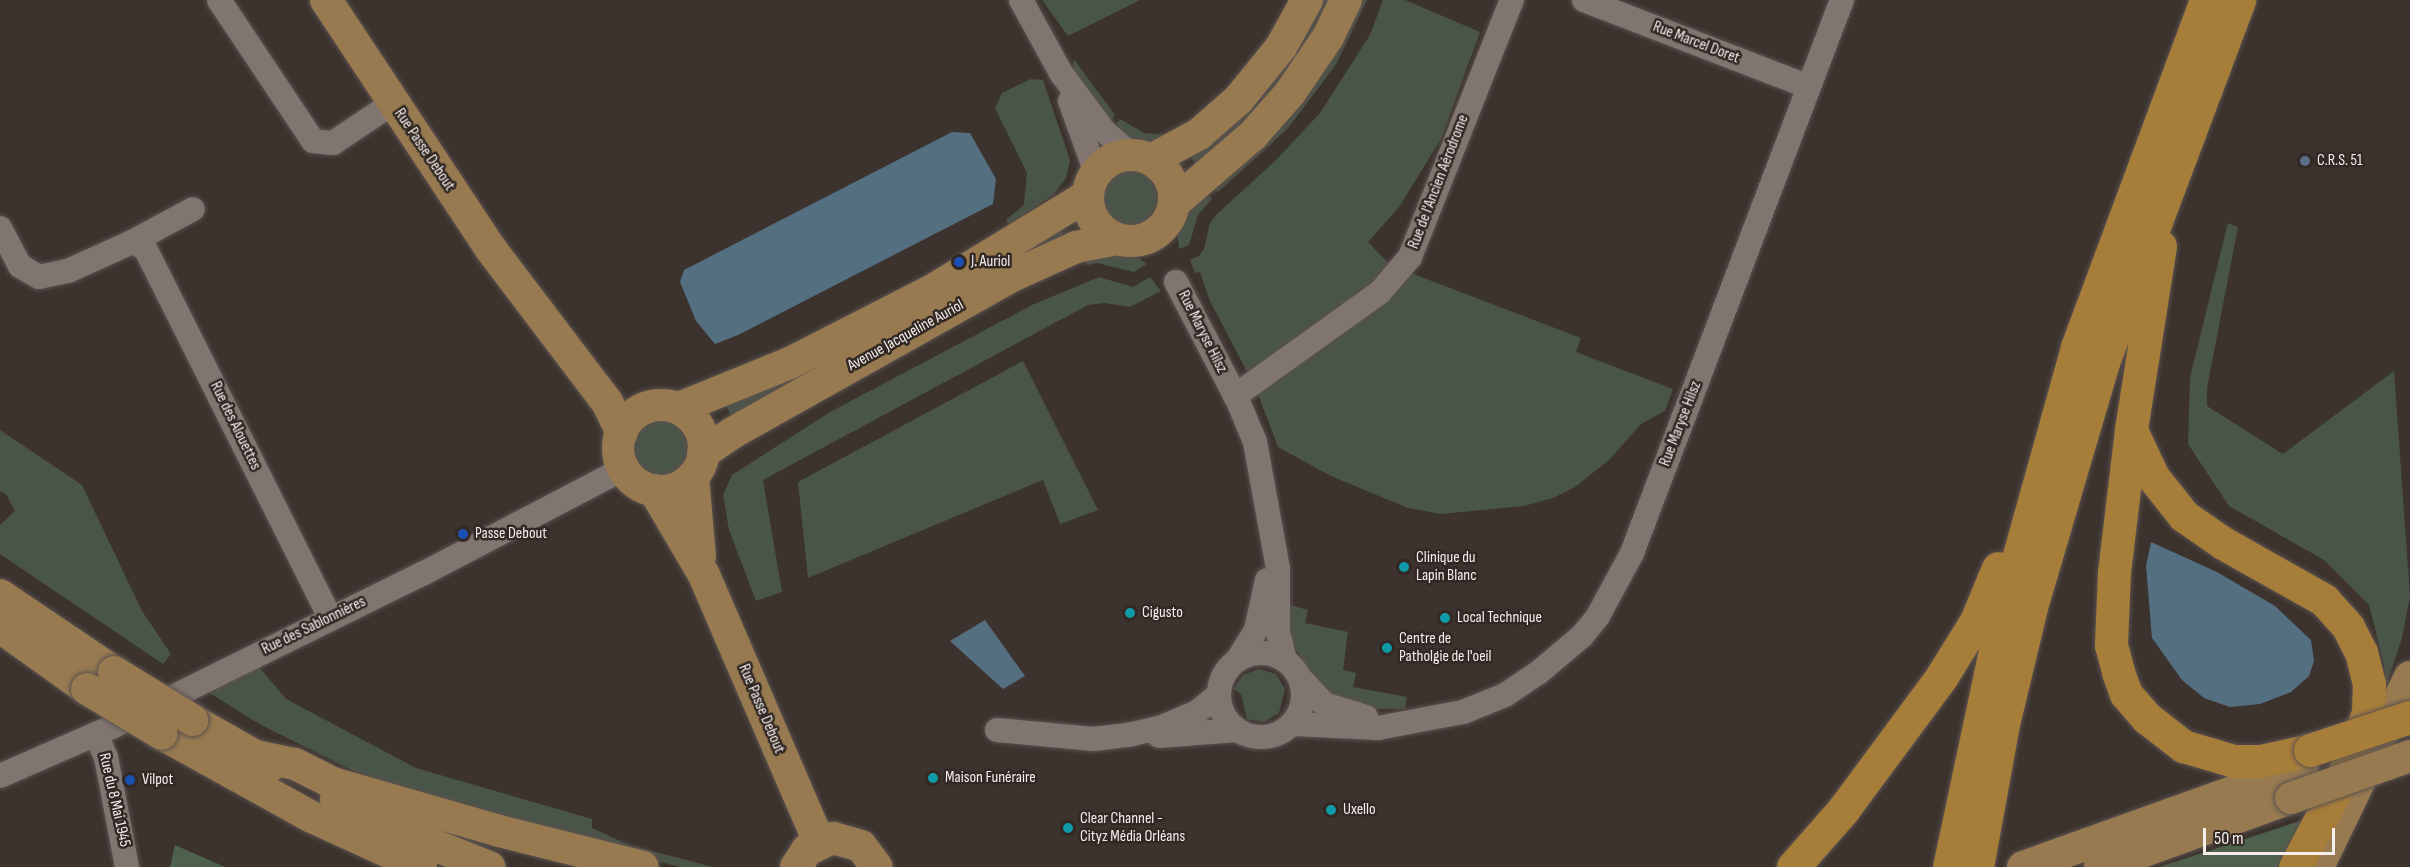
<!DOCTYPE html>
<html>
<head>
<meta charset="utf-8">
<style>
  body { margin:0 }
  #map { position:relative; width:2410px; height:867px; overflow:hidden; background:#3c322e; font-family:"Sofia Sans Condensed",sans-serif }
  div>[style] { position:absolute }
  .green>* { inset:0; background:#4a5549 }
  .round { border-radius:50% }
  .forest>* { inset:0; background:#4e614c }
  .water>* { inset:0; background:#546f80 }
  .roads { filter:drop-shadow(0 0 2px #5a514e) drop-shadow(0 0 2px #5a514e) }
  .minor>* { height:24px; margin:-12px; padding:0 12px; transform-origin:12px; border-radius:12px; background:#807570 }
  .minor>.ring { margin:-12px; padding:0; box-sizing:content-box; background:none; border:24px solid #807570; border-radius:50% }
  .major>* { height:32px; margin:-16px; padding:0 16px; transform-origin:16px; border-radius:16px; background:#977a50 }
  .major>.ring { margin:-16px; padding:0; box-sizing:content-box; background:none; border:32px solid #977a50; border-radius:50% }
  .highway>* { height:33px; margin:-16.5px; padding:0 16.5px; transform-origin:16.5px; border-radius:16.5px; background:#a77d3a }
  .bridges { filter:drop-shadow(0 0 2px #5a514e) drop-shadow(0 0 2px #5a514e) }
  .major-bridge>* { height:32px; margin:-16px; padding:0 16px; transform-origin:16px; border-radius:16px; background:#977a50 }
  .highway-bridge>* { height:33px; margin:-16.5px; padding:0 16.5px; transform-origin:16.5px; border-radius:16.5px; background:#a77d3a }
  .dots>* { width:16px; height:16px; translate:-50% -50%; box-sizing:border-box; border:3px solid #322824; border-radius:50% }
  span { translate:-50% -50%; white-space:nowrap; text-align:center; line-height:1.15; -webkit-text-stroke:5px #322824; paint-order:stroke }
  .street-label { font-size:16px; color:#f5eeec }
  .poi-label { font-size:16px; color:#f5eeec }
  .left { translate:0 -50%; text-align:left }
  .scale { position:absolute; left:2203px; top:828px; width:132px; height:27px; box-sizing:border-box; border:3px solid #f5eeec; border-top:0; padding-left:8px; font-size:18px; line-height:21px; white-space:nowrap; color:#f5eeec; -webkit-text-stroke:4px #322824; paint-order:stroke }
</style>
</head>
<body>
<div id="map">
  <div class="green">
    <div style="clip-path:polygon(1042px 0,1140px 0,1068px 36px)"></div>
    <div style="clip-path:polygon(1320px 0,1333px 0,1265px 107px,1197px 166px,1190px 155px)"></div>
    <div style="clip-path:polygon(1350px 0,1367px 0,1335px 66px,1288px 128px,1218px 192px,1208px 180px)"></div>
    <div style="clip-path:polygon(1383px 0,1405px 0,1480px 32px,1441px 139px,1399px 207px,1368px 242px,1390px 265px,1581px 338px,1576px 352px,1673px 389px,1665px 411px,1641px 424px,1609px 460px,1575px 487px,1553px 498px,1524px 506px,1441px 514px,1408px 508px,1331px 476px,1278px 447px,1256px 389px,1209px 299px,1200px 272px,1195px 273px,1190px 260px,1199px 256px,1204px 249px,1210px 223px,1217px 214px,1276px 160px,1320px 113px,1370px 35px)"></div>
    <div style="clip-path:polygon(1074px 59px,1115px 115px,1106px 125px,1072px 74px)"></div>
    <div style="clip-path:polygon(1031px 79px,1043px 80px,1070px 160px,1066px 178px,1054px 194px,1009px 225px,1006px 220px,1024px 205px,1027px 173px,995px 108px,1002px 93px)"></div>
    <div style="clip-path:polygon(1120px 119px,1144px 133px,1171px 135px,1154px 148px,1131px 143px,1111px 131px)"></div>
    <div class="round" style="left:1103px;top:171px;width:54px;height:54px"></div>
    <div style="clip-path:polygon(1201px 186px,1212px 199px,1198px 215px,1189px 245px,1179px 249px,1177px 226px,1182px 209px)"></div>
    <div style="clip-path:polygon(2228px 223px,2238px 227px,2207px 388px,2207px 406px,2283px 454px,2394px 371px,2410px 596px,2402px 638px,2385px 689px,2384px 664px,2369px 605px,2324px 560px,2229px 506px,2188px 444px,2190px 377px)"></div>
    <div style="clip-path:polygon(1060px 228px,1066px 239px,1014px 262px,732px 417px,726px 406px)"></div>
    <div style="clip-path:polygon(1104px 247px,1134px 255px,1147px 264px,1134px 272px,1097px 263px,1087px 265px,1081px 251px)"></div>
    <div style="clip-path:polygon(1099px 277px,1133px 287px,1150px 277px,1161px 291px,1130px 307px,1105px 303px,1088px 305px,763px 480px,782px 592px,756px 601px,729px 530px,723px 495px,732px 475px,830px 412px,1032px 305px)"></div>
    <div style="clip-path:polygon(1023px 361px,1098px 510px,1060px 524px,1043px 480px,808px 578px,798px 482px)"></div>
    <div class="round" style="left:633px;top:420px;width:56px;height:56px"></div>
    <div style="clip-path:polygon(0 430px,82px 485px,142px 611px,171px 654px,163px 664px,0 554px,0 525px,15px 511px,6px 494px,0 491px)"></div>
    <div style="clip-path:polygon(1287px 604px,1308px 610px,1305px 623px,1348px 632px,1343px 670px,1356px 673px,1353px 687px,1407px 697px,1405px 709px,1373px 709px,1338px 700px,1316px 682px,1291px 641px)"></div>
    <div style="clip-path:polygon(259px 667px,286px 699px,416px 768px,592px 819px,592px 828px,629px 845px,713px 867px,680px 867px,542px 832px,368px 778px,261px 725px,208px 692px)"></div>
    <div style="clip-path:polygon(1259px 669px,1276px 674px,1285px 689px,1279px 713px,1264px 722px,1247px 719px,1241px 694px,1234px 689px,1243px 675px)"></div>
  </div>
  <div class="forest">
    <div style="clip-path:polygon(2306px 819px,2280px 867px,2159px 867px)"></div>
    <div style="clip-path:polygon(175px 845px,225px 867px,170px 867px)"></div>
  </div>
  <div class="water">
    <div style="clip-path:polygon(952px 132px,970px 133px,996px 179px,993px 204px,738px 335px,715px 344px,696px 321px,680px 282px,684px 270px)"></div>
    <div style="clip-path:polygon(2151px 542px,2217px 572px,2275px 606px,2311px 640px,2314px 661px,2309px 676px,2291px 692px,2260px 704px,2230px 707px,2204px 698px,2182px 680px,2152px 638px,2146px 566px)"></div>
    <div style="clip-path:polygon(985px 620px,1025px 676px,1003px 689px,950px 641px)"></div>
  </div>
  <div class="roads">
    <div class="minor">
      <div style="left:219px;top:0;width:169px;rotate:56.3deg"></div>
      <div style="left:313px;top:141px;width:20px;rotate:6deg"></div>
      <div style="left:333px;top:143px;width:72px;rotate:-33.7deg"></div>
      <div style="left:1021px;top:0;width:83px;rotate:61.3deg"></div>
      <div style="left:1061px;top:73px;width:72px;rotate:53.4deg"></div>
      <div style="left:1104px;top:131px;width:37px;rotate:41deg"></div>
      <div style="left:1584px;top:0;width:241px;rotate:21.1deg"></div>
      <div style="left:1070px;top:101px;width:77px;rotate:70.1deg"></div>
      <div style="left:0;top:228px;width:43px;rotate:62.2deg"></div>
      <div style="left:20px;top:266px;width:22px;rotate:30deg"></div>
      <div style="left:39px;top:277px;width:30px;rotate:-12deg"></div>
      <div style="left:68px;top:271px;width:70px;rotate:-24.4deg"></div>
      <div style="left:132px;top:242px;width:14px;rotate:25deg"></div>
      <div style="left:145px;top:248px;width:414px;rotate:63.4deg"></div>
      <div style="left:132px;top:242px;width:69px;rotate:-28.4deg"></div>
      <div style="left:1176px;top:282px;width:134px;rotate:62.5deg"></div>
      <div style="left:1238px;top:401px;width:44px;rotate:67.5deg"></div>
      <div style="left:1255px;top:442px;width:128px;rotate:79.7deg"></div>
      <div style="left:1278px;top:568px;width:64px;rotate:90deg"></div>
      <div style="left:1278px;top:632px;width:29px;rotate:76deg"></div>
      <div style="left:1235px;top:396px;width:178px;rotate:-35.6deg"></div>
      <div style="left:1380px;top:292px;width:46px;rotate:-49.4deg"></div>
      <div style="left:1410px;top:257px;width:277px;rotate:-68.4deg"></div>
      <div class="ring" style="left:1219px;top:653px;width:60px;height:60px"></div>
      <div style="left:1238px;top:659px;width:34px;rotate:-58deg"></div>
      <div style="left:1256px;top:630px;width:51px;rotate:-77.6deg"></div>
      <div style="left:1300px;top:678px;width:35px;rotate:47deg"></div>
      <div style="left:1324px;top:704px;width:44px;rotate:17.2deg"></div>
      <div style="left:1293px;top:724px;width:85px;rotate:2.7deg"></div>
      <div style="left:1378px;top:728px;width:86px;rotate:-10.7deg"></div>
      <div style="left:1463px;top:712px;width:45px;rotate:-22deg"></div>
      <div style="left:1505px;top:695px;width:40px;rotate:-34deg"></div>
      <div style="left:1538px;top:673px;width:57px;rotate:-40.1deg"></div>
      <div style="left:1582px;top:636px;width:26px;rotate:-51deg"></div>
      <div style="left:1598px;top:616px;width:72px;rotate:-61.6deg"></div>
      <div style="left:1632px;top:553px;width:592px;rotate:-69.21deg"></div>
      <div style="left:997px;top:730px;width:97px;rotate:5.3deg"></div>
      <div style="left:1094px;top:739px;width:34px;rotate:-7deg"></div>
      <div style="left:1128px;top:735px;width:35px;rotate:-13deg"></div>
      <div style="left:1162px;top:727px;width:38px;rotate:-23deg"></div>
      <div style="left:1197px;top:712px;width:28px;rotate:-39deg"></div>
      <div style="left:96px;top:734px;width:25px;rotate:67deg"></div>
      <div style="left:106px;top:757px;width:112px;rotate:79.2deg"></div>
      <div style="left:1159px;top:736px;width:78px;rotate:-4.4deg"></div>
      <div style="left:0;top:776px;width:124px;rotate:-23.7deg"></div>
      <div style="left:114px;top:726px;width:346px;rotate:-26.3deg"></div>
      <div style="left:424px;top:573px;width:225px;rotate:-27.6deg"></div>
    </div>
    <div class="major">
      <div style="left:326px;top:0;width:297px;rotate:56.5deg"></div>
      <div style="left:490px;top:248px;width:193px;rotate:52.8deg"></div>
      <div style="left:607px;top:402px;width:34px;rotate:64deg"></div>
      <div class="ring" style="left:1088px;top:155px;width:54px;height:54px"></div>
      <div style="left:1151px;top:160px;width:55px;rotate:-28.4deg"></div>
      <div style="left:1199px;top:134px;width:52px;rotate:-41.1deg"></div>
      <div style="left:1238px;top:100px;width:68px;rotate:-50.9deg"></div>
      <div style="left:1281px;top:47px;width:54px;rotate:-61deg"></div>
      <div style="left:1174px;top:203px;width:104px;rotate:-40.7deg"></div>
      <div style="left:1253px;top:135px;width:56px;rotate:-48.6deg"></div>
      <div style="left:1290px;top:93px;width:68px;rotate:-55.8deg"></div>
      <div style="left:1328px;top:37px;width:41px;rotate:-64.1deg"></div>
      <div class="ring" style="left:618px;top:405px;width:54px;height:54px"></div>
      <div style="left:679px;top:408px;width:120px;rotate:-22.1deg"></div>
      <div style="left:790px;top:363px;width:158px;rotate:-27.1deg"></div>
      <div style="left:931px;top:291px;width:184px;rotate:-31.4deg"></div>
      <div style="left:703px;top:453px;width:37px;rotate:-34deg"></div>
      <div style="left:734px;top:432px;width:317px;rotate:-29.3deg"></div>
      <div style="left:1010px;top:277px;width:72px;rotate:-24.4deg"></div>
      <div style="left:1076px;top:247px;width:42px;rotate:-11deg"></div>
      <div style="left:693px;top:476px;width:81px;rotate:85.1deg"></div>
      <div style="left:654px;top:490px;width:99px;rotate:59.5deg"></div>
      <div style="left:704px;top:575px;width:291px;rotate:66.7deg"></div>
      <div style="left:0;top:595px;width:138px;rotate:34deg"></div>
      <div style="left:0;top:627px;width:107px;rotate:35.5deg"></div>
      <div style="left:192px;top:720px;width:91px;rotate:29.7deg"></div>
      <div style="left:162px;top:734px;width:171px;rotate:29deg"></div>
      <div style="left:312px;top:817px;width:120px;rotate:24.6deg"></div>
      <div style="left:251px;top:755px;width:45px;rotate:11.6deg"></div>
      <div style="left:295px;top:764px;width:42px;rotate:26.6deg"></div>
      <div style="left:333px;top:783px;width:173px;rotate:16.1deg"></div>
      <div style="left:499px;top:831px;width:148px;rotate:14deg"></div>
      <div style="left:336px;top:799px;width:76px;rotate:26.6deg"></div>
      <div style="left:404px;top:833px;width:92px;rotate:21.8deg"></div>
      <div style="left:796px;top:867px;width:20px;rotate:-57deg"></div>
      <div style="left:807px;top:850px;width:29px;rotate:-25deg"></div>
      <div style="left:833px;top:838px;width:29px;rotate:16deg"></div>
      <div style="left:861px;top:846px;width:26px;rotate:53deg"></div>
      <div style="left:2023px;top:867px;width:297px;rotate:-19.7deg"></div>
      <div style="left:2100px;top:867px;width:203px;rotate:-19.9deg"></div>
      <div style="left:2318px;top:867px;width:211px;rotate:-64.2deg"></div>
    </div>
    <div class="highway">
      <div style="left:2160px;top:246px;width:186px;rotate:99deg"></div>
      <div style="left:2131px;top:430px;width:143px;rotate:96.8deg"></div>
      <div style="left:2114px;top:572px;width:73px;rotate:92.4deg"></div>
      <div style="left:2111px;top:645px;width:28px;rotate:75deg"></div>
      <div style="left:2118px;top:672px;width:23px;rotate:70deg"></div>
      <div style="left:2126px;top:694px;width:32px;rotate:49deg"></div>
      <div style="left:2147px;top:718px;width:46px;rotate:37.9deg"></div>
      <div style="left:2183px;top:746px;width:53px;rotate:16.4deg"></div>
      <div style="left:2234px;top:761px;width:26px"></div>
      <div style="left:2260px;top:761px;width:51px;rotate:-12.4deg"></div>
      <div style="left:2131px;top:430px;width:52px;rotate:64.9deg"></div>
      <div style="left:2153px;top:477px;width:50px;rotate:51.5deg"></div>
      <div style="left:2184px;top:516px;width:47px;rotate:34.7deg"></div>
      <div style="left:2223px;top:543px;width:116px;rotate:29.4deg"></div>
      <div style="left:2324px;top:600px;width:36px;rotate:48deg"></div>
      <div style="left:2348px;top:627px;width:28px;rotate:63deg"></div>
      <div style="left:2361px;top:652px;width:32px;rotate:76deg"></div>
      <div style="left:2369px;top:683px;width:30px;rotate:92deg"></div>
      <div style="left:2368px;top:713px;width:70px;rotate:111.8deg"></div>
      <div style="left:2342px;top:778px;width:101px;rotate:117.8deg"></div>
      <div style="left:1793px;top:867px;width:76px;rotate:-48.7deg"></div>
      <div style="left:1843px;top:810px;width:167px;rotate:-53.5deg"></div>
      <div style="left:1942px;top:676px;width:65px;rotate:-58.3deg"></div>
      <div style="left:1976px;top:621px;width:57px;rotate:-67.5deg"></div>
      <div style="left:1949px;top:867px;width:264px;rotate:-78deg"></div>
      <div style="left:2004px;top:609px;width:272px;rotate:-74.4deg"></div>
      <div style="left:2077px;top:347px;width:370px;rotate:-69.6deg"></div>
      <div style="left:1977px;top:867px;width:145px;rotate:-79.7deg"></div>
      <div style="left:2003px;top:724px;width:120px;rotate:-76.5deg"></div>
      <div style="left:2031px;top:607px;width:252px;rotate:-73.6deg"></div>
      <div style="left:2102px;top:365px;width:390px;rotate:-69.4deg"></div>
    </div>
  </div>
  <div class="bridges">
    <div class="major-bridge">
      <div style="left:114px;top:672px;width:92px;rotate:31.6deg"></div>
      <div style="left:87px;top:689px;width:87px;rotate:31deg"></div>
      <div style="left:2291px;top:798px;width:126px;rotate:-19.4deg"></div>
    </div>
    <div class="highway-bridge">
      <div style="left:2310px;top:750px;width:105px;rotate:-18.3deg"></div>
    </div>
  </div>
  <div class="dots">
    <div style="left:2305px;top:161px;background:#5c6f8a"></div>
    <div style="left:959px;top:262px;background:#1a4fb4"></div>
    <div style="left:463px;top:534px;background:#1a4fb4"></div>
    <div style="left:1404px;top:567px;background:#0f9aa8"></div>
    <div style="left:1130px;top:613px;background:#0f9aa8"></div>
    <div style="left:1445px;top:618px;background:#0f9aa8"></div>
    <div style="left:1387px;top:648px;background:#0f9aa8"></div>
    <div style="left:933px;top:778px;background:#0f9aa8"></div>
    <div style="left:130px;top:780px;background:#1a4fb4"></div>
    <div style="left:1331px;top:810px;background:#0f9aa8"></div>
    <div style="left:1068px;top:828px;background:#0f9aa8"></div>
  </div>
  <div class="street-label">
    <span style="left:1696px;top:43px;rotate:21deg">Rue Marcel Doret</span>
    <span style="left:424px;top:150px;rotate:56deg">Rue Passe Debout</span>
    <span style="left:1439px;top:182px;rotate:-69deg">Rue de l'Ancien Aérodrome</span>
    <span style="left:1202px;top:332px;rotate:63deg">Rue Maryse Hilsz</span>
    <span style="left:906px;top:336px;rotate:-29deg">Avenue Jacqueline Auriol</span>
    <span style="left:1681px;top:424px;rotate:-69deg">Rue Maryse Hilsz</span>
    <span style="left:235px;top:426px;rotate:64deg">Rue des Alouettes</span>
    <span style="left:314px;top:626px;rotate:-26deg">Rue des Sablonnières</span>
    <span style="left:761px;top:709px;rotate:67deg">Rue Passe Debout</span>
    <span style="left:114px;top:800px;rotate:77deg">Rue du 8 Mai 1945</span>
  </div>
  <div class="poi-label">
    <span class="left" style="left:2317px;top:161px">C.R.S. 51</span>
    <span class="left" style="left:971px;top:262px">J. Auriol</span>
    <span class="left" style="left:475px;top:534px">Passe Debout</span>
    <span class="left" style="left:1416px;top:567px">Clinique du<br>Lapin Blanc</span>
    <span class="left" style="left:1142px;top:613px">Cigusto</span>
    <span class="left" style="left:1457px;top:618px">Local Technique</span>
    <span class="left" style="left:1399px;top:648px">Centre de<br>Patholgie de l'oeil</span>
    <span class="left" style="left:945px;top:778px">Maison Funéraire</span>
    <span class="left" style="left:142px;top:780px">Vilpot</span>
    <span class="left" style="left:1343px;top:810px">Uxello</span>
    <span class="left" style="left:1080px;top:828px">Clear Channel -<br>Cityz Média Orléans</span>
  </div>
  <div class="scale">50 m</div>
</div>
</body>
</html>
